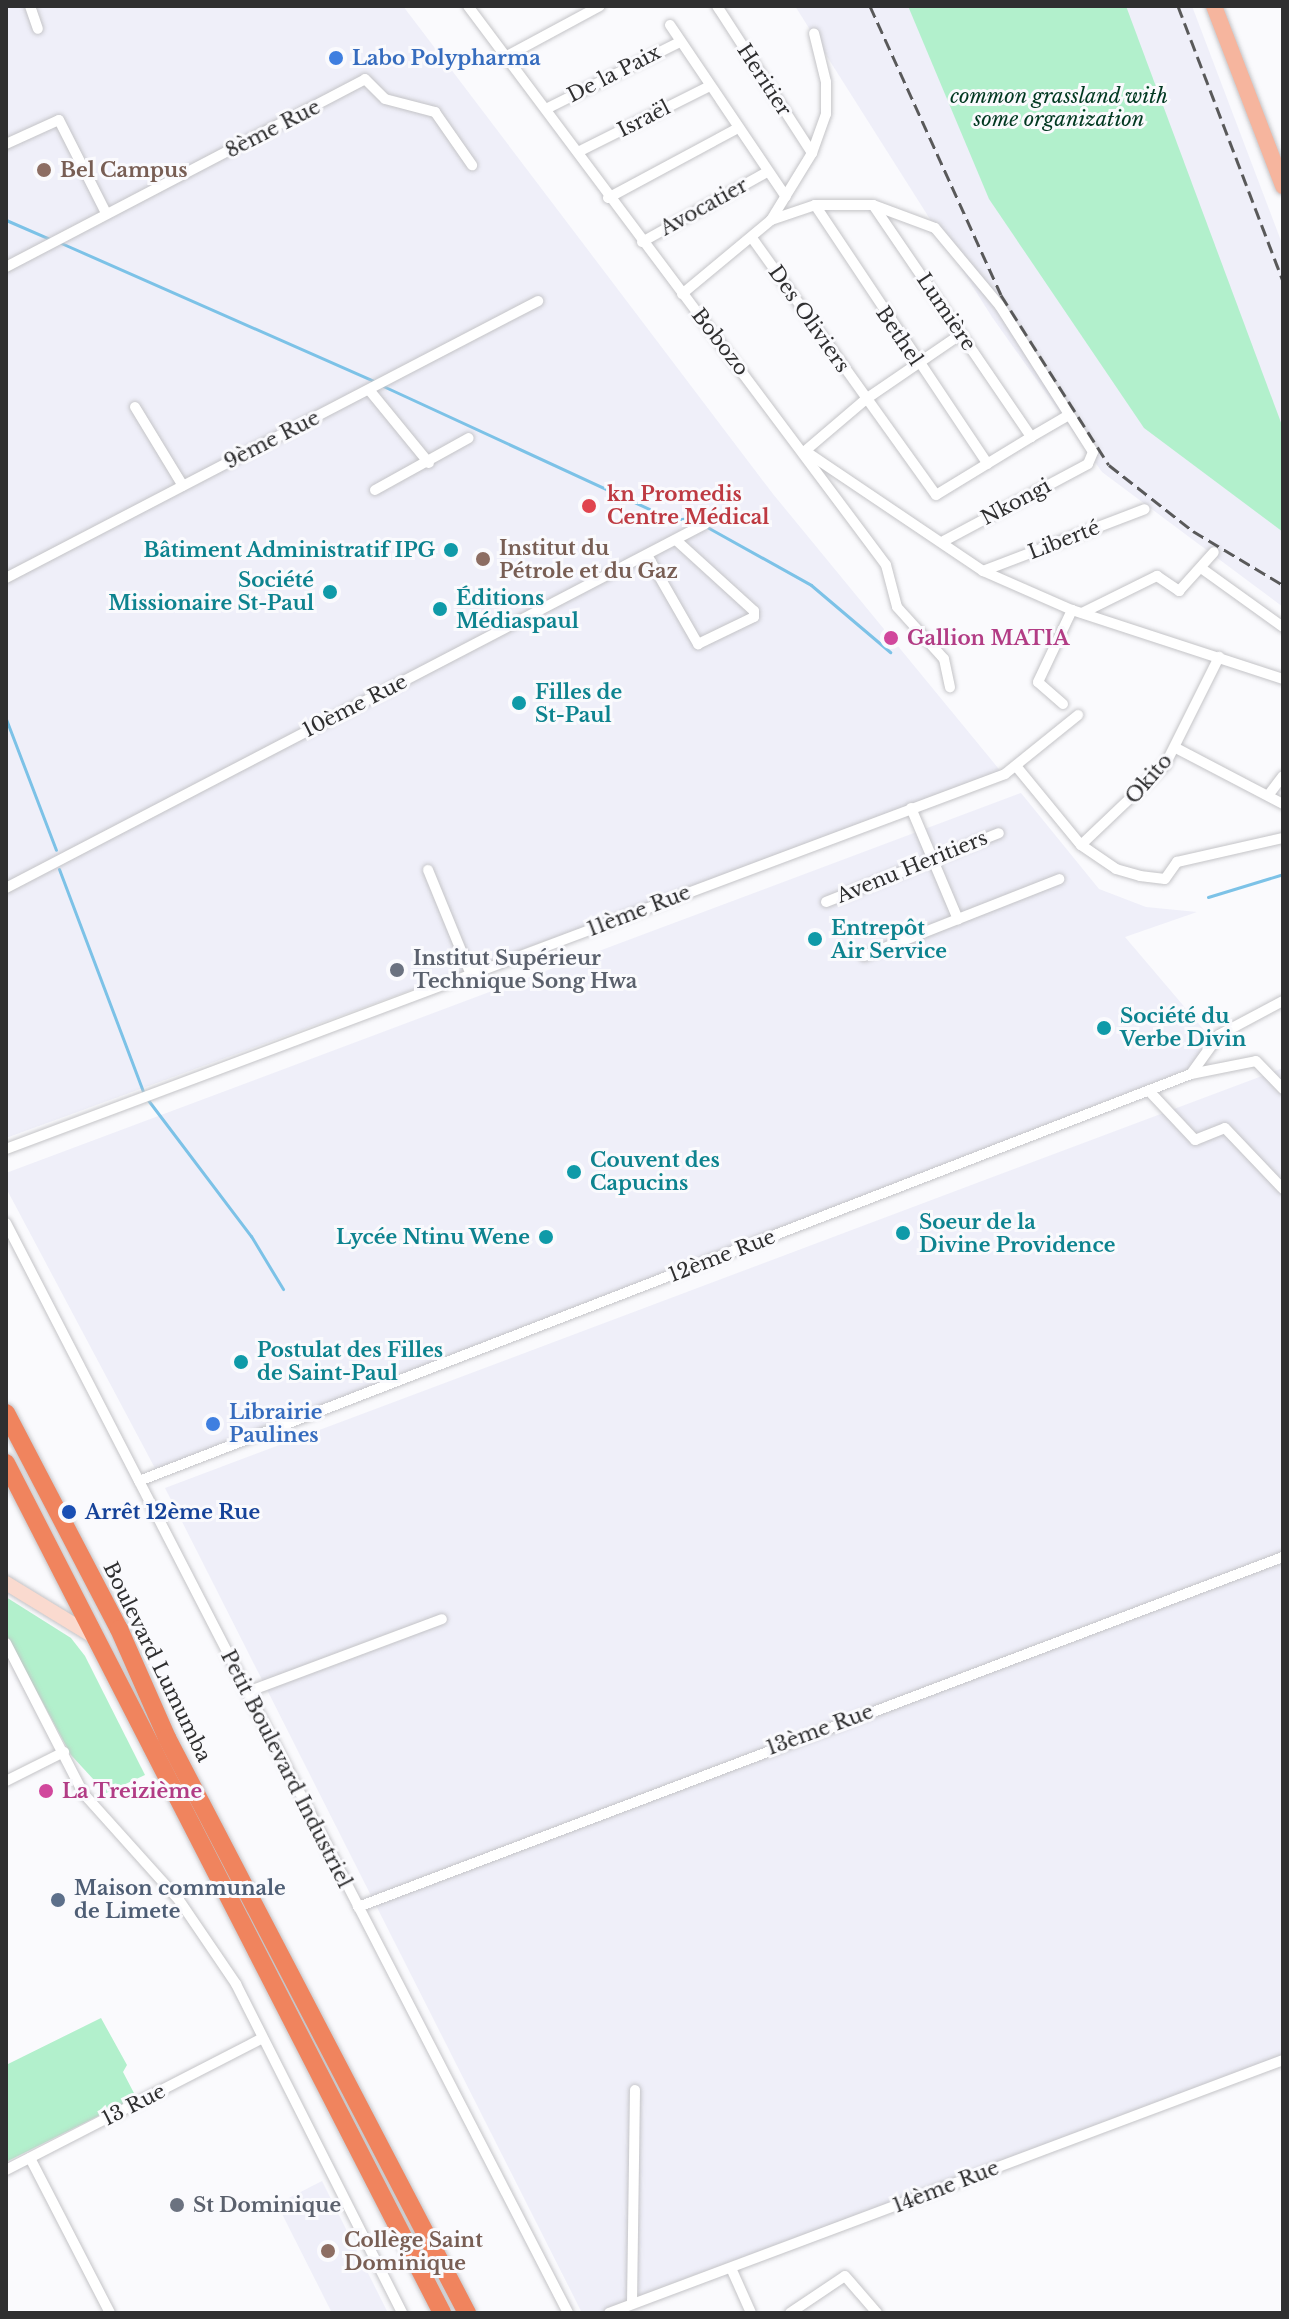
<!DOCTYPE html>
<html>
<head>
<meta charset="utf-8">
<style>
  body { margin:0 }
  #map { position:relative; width:1289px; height:2319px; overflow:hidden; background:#fafafd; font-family:"Libre Baskerville",serif }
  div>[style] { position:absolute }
  .built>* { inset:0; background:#efeff9 }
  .green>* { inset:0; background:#b2f0cc }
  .stream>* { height:3px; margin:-1.5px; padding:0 1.5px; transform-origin:1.5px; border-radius:1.5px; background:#7cc2e7 }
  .roads { filter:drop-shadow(0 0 2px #c4c4c7) drop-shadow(0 0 2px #c4c4c7) }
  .street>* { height:10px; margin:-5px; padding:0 5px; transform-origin:5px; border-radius:5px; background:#fff }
  .secondary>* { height:14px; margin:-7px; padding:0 7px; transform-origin:7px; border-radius:7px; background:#fadacf }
  .primary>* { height:16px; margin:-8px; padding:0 8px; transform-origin:8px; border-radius:8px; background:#f6b59e }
  .highway>* { height:18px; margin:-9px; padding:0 9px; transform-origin:9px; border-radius:9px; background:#f0845e }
  .rail>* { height:3px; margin-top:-1.5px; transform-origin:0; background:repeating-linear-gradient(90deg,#59595a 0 12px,transparent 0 18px) }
  .dots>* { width:22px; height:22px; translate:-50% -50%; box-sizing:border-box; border:4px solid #fafafd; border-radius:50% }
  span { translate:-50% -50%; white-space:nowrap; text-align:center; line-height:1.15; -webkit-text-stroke:6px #fafafd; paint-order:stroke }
  .shop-label { font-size:20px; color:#366cbe; font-weight:700 }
  .left { translate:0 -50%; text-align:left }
  .street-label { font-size:20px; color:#2f2f30 }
  .park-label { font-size:20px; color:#003820; font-style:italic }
  .education-label { font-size:20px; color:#785e54; font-weight:700 }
  .health-label { font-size:20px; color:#be3a42; font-weight:700 }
  .culture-label { font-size:20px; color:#0d838f; font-weight:700 }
  .right { translate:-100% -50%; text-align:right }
  .hotel-label { font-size:20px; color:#b23c85; font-weight:700 }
  .worship-label { font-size:20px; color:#5b616d; font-weight:700 }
  .transit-label { font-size:20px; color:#164399; font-weight:700 }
  .service-label { font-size:20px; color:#4e5e75; font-weight:700 }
  .frame { position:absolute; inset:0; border:8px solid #2f2f30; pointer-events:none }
</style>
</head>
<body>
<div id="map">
  <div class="built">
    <div style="clip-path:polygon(6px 6px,403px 6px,773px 494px,1003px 774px,6px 1138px)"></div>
    <div style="clip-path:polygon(795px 6px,1192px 6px,1283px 246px,1283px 607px,1102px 472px,992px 317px)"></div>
    <div style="clip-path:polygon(1021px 793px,1099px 889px,1146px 907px,1197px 912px,1125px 937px,1216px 1044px,1191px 1068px,157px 1472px,6px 1188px,6px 1173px)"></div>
    <div style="clip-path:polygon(1283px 1068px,1283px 2058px,599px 2313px,582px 2313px,165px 1488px)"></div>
    <div style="clip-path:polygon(322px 2181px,388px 2313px,332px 2313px,277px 2204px)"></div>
  </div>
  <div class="green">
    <div style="clip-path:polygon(908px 6px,1126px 6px,1283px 428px,1283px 532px,1144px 428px,989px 199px)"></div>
    <div style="clip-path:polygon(6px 1597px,71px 1638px,85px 1656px,145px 1775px,106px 1793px,71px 1755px,6px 1634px)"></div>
    <div style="clip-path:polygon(101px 2018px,127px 2065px,123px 2072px,136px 2097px,8px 2161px,6px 2065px)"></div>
  </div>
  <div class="stream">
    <div style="left:6px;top:220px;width:48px;rotate:23.4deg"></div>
    <div style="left:61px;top:243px;width:344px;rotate:23.8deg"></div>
    <div style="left:383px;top:386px;width:319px;rotate:24.8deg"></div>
    <div style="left:673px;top:520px;width:17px;rotate:-7deg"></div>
    <div style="left:690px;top:518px;width:11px;rotate:27deg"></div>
    <div style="left:707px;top:527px;width:119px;rotate:29.1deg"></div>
    <div style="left:811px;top:585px;width:104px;rotate:40.3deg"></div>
    <div style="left:6px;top:719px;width:140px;rotate:69.1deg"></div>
    <div style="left:59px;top:869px;width:241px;rotate:69.3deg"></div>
    <div style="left:1208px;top:897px;width:78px;rotate:-17deg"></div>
    <div style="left:148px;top:1100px;width:171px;rotate:52.9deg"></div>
    <div style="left:251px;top:1236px;width:62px;rotate:58.9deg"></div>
  </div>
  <div class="roads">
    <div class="street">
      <div style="left:30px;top:6px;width:24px;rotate:71deg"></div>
      <div style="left:468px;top:6px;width:698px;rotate:53.21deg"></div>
      <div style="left:886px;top:565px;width:43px;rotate:75.3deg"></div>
      <div style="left:897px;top:607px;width:70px;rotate:47.9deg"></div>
      <div style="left:944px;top:659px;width:29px;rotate:78deg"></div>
      <div style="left:717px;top:6px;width:175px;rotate:57.1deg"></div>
      <div style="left:670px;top:25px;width:207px;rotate:56deg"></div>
      <div style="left:509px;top:55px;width:103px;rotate:-28.3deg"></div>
      <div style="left:548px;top:108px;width:148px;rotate:-26.6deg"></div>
      <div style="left:6px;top:144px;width:58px;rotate:-24.4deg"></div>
      <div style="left:59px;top:120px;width:104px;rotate:63.2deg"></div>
      <div style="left:578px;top:152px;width:148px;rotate:-26.6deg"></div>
      <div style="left:608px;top:198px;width:148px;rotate:-28.3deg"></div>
      <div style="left:815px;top:205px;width:311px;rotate:56.3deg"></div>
      <div style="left:873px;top:205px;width:281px;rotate:55.7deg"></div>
      <div style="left:1031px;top:437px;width:44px;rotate:-30.1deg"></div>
      <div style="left:771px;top:220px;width:46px;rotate:-18.8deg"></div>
      <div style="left:815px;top:205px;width:58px"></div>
      <div style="left:873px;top:205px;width:66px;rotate:20.4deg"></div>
      <div style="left:935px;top:228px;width:102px;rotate:50.2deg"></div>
      <div style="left:1000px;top:306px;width:173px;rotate:57.5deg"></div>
      <div style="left:1093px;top:452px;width:13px;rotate:113deg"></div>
      <div style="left:1088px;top:464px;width:163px;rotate:151.9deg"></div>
      <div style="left:752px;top:238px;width:316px;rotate:54.4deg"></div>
      <div style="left:936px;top:495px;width:111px;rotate:-31.4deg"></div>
      <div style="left:642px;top:242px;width:143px;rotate:-29.2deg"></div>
      <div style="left:6px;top:267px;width:405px;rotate:-27.6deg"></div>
      <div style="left:365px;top:79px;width:28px;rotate:45deg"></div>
      <div style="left:385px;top:99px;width:52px;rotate:14.6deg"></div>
      <div style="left:435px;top:112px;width:65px;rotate:55.1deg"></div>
      <div style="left:682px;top:294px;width:116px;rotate:-39.7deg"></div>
      <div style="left:771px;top:220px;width:79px;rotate:-58.5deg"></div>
      <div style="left:812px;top:153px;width:41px;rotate:-70.3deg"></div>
      <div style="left:826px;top:114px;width:32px;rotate:-90deg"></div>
      <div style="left:826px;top:82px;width:50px;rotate:-103.8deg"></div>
      <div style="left:370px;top:391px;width:93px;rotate:50.7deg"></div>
      <div style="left:135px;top:407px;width:92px;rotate:58.7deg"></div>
      <div style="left:805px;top:451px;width:215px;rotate:34deg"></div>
      <div style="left:983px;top:571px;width:97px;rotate:23.7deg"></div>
      <div style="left:1072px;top:610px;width:222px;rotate:18.1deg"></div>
      <div style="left:805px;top:451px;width:80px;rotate:-40.4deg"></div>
      <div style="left:866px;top:399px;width:115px;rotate:-34.4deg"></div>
      <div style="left:375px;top:490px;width:107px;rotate:-29deg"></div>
      <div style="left:647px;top:555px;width:103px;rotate:60.2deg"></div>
      <div style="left:698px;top:644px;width:62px;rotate:-25.7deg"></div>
      <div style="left:754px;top:617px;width:6px;rotate:-90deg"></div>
      <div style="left:754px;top:611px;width:105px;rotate:-137.7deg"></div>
      <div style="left:1201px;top:568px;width:101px;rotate:35.7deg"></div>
      <div style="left:983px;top:571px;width:173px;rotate:-20.9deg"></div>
      <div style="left:6px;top:578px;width:600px;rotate:-27.5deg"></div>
      <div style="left:1082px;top:613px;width:84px;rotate:-26.3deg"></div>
      <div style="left:1157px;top:576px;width:27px;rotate:34deg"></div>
      <div style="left:1179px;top:591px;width:52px;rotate:-48.1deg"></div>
      <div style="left:1063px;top:704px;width:33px;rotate:-139deg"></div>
      <div style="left:1038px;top:682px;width:80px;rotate:-64.7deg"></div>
      <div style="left:1176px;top:748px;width:121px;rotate:27.6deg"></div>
      <div style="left:1016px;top:766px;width:102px;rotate:50.6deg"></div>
      <div style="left:1081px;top:845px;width:42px;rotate:34.4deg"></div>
      <div style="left:1116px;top:869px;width:25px;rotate:16deg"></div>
      <div style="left:1140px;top:876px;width:25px;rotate:7deg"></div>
      <div style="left:1165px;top:879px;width:21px;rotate:-55deg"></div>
      <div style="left:1177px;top:862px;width:109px;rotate:-12.8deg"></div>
      <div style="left:1270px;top:793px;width:21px;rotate:-53deg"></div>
      <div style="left:911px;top:808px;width:121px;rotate:67.1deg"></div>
      <div style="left:1081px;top:845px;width:116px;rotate:-43.6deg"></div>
      <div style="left:1165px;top:765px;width:121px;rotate:-63.4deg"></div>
      <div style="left:428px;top:870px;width:113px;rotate:67.7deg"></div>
      <div style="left:6px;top:888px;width:788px;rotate:-27.51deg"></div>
      <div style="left:826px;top:902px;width:186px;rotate:-21.7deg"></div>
      <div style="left:864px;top:956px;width:210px;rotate:-21.5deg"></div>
      <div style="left:1191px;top:1074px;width:48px;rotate:-54.3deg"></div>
      <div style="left:1219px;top:1035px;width:72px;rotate:-28deg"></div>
      <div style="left:1150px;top:1092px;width:66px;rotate:46.8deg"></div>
      <div style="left:1195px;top:1140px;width:32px;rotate:-22deg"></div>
      <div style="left:1225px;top:1128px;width:84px;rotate:46.4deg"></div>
      <div style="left:6px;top:1149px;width:1067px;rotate:-20.57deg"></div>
      <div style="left:1005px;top:774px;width:94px;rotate:-38.9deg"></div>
      <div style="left:6px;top:1223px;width:1226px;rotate:62.72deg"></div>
      <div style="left:139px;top:1481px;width:1128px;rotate:-21.15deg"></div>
      <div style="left:1191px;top:1074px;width:66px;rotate:-11.3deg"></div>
      <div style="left:1256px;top:1061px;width:39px;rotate:46deg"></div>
      <div style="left:6px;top:1643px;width:169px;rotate:62.8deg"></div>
      <div style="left:83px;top:1793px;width:144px;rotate:48.1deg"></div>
      <div style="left:179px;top:1900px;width:102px;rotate:55.8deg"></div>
      <div style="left:236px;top:1984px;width:369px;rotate:63.2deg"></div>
      <div style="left:247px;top:1692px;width:208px;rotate:-20.5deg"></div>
      <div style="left:6px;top:1781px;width:65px;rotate:-26.6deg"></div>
      <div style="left:358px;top:1907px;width:989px;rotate:-20.73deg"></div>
      <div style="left:30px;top:2158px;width:174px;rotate:62.7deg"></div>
      <div style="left:6px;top:2170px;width:287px;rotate:-27.2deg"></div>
      <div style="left:731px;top:2268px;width:49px;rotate:66deg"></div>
      <div style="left:632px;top:2304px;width:214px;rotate:-89.2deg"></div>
      <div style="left:609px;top:2313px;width:720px;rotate:-20.57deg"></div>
      <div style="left:790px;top:2313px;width:66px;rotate:-33.9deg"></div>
      <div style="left:845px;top:2276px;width:49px;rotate:49.1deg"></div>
    </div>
    <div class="secondary">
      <div style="left:6px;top:1583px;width:105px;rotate:31.4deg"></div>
    </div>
    <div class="primary">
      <div style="left:1214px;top:6px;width:193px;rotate:69deg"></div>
    </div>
    <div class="highway">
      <div style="left:6px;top:1413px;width:244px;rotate:62.4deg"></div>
      <div style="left:119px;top:1629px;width:119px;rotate:66.2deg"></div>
      <div style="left:167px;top:1738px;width:649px;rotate:62.45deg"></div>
      <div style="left:6px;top:1463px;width:955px;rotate:62.84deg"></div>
    </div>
  </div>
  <div class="rail">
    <div style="left:870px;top:6px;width:317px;rotate:65.6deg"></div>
    <div style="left:1001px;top:295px;width:201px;rotate:57.6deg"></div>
    <div style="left:1109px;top:465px;width:107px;rotate:38.2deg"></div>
    <div style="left:1193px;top:531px;width:105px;rotate:31deg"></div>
    <div style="left:1178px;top:6px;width:294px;rotate:69.1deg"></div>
  </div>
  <div class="dots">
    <div style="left:336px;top:58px;background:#3f7fe0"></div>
    <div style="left:44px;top:170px;background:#8d6e63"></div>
    <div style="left:589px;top:506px;background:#e0444e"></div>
    <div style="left:451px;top:550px;background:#0f9aa8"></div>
    <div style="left:483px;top:559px;background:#8d6e63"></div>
    <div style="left:330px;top:592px;background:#0f9aa8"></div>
    <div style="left:440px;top:609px;background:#0f9aa8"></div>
    <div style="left:891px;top:638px;background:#d1479c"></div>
    <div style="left:519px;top:703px;background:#0f9aa8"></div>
    <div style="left:815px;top:939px;background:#0f9aa8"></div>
    <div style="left:397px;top:970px;background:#6b7280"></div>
    <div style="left:1104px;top:1028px;background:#0f9aa8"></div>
    <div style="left:574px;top:1172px;background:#0f9aa8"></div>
    <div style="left:903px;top:1233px;background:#0f9aa8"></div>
    <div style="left:546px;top:1237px;background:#0f9aa8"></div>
    <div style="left:241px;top:1362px;background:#0f9aa8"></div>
    <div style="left:213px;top:1424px;background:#3f7fe0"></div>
    <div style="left:69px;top:1512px;background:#1a4fb4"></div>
    <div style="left:46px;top:1791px;background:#d1479c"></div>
    <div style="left:58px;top:1900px;background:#5c6f8a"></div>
    <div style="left:177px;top:2205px;background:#6b7280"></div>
    <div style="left:328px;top:2251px;background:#8d6e63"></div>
  </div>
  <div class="shop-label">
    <span class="left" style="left:352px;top:58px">Labo Polypharma</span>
    <span class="left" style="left:229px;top:1424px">Librairie<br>Paulines</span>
  </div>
  <div class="street-label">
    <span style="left:614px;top:74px;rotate:-27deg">De la Paix</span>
    <span style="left:764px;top:80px;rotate:57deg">Heritier</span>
    <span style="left:644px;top:119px;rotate:-27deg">Israël</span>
    <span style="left:273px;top:129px;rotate:-27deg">8ème Rue</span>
    <span style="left:704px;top:207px;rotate:-29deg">Avocatier</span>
    <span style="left:946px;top:312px;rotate:56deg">Lumière</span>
    <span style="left:809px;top:319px;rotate:55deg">Des Oliviers</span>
    <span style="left:899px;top:336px;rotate:56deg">Bethel</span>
    <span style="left:720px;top:342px;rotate:52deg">Bobozo</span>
    <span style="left:272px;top:440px;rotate:-27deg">9ème Rue</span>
    <span style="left:1016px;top:502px;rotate:-28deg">Nkongi</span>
    <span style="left:1064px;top:540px;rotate:-21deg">Liberté</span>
    <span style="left:355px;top:706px;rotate:-27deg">10ème Rue</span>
    <span style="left:1149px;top:779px;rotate:-49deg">Okito</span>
    <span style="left:912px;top:867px;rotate:-22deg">Avenu Heritiers</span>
    <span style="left:639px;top:911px;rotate:-21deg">11ème Rue</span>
    <span style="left:722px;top:1256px;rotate:-21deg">12ème Rue</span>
    <span style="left:157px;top:1662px;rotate:64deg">Boulevard Lumumba</span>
    <span style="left:820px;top:1730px;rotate:-20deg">13ème Rue</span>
    <span style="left:286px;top:1769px;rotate:63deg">Petit Boulevard Industriel</span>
    <span style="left:134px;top:2105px;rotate:-27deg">13 Rue</span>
    <span style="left:946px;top:2187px;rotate:-21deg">14ème Rue</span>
  </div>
  <div class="park-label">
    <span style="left:1059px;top:108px">common grassland with<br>some organization</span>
  </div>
  <div class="education-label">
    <span class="left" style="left:60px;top:170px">Bel Campus</span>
    <span class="left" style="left:499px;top:560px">Institut du<br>Pétrole et du Gaz</span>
    <span class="left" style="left:344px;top:2252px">Collège Saint<br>Dominique</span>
  </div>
  <div class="health-label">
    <span class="left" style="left:607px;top:506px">kn Promedis<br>Centre Médical</span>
  </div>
  <div class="culture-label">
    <span class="right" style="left:435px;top:550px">Bâtiment Administratif IPG</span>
    <span class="right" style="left:314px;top:592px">Société<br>Missionaire St-Paul</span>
    <span class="left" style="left:456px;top:610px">Éditions<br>Médiaspaul</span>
    <span class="left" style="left:535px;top:704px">Filles de<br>St-Paul</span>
    <span class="left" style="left:831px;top:940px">Entrepôt<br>Air Service</span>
    <span class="left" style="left:1120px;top:1028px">Société du<br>Verbe Divin</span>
    <span class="left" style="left:590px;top:1172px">Couvent des<br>Capucins</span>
    <span class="left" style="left:919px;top:1234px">Soeur de la<br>Divine Providence</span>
    <span class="right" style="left:530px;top:1237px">Lycée Ntinu Wene</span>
    <span class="left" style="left:257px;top:1362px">Postulat des Filles<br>de Saint-Paul</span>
  </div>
  <div class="hotel-label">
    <span class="left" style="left:907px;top:638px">Gallion MATIA</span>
    <span class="left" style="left:62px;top:1791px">La Treizième</span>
  </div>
  <div class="worship-label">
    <span class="left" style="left:413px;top:970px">Institut Supérieur<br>Technique Song Hwa</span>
    <span class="left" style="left:193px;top:2205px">St Dominique</span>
  </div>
  <div class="transit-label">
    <span class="left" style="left:85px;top:1512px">Arrêt 12ème Rue</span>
  </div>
  <div class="service-label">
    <span class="left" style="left:74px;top:1900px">Maison communale<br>de Limete</span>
  </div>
  <div class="frame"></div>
</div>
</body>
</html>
